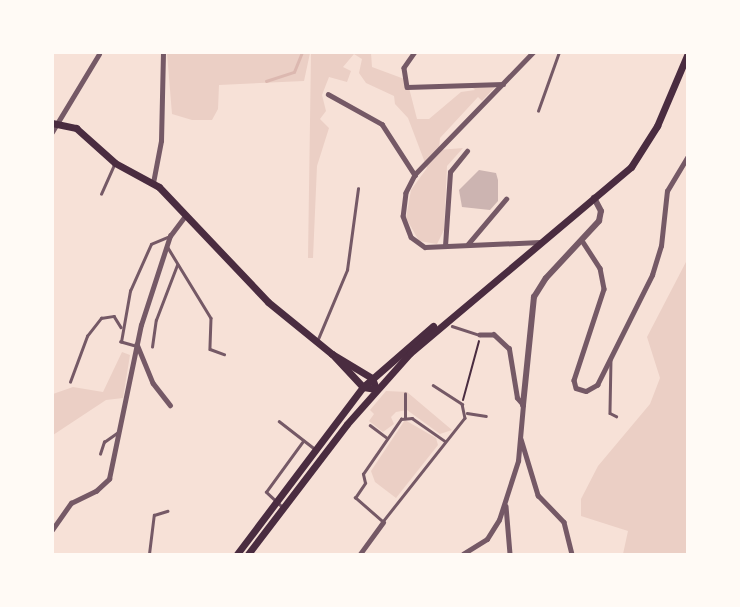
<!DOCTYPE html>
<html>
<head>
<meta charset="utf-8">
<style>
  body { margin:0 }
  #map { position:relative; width:740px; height:607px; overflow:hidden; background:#f7e1d7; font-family:Figtree,sans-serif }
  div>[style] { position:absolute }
  .green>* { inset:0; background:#ebcfc5 }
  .stream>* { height:2.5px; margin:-1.25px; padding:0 1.25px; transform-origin:1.25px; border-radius:1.25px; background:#dcb8b0 }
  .building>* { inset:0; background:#ccb4b1 }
  .path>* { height:2px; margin:-1px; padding:0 1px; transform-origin:1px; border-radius:1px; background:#4a2c40 }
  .service>* { height:2.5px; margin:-1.25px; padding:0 1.25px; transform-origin:1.25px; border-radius:1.25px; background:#755966 }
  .minor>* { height:4.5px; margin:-2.25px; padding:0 2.25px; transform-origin:2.25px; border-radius:2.25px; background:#755966 }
  .tertiary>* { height:6px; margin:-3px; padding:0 3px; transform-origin:3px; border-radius:3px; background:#755966 }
  .secondary>* { height:7px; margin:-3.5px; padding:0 3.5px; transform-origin:3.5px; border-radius:3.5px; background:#4a2c40 }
  .primary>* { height:7px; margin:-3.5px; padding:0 3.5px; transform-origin:3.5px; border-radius:3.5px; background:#4a2c40 }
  span { translate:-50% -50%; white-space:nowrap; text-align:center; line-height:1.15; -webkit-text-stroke:7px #fffaf5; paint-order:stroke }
  .frame { position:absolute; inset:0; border:54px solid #fffaf5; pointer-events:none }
</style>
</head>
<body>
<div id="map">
  <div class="green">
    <div style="clip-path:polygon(167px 53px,167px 52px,310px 53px,304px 81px,219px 85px,218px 109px,212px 120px,192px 120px,172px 114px)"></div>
    <div style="clip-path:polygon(311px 53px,371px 53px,372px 67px,407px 80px,417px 119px,429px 119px,461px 92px,475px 90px,471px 86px,496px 86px,482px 101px,478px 97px,440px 138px,439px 150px,463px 148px,447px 166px,444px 230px,437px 244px,419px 241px,406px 218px,411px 190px,427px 168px,408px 118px,395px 104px,394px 96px,366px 83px,359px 73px,362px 59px,354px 54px,343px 67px,351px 71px,347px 82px,329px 77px,322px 95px,326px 111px,320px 119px,329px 128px,317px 166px,313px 258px,308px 258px)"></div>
    <div style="clip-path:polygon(687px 260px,687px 554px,623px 554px,628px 531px,581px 516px,581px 499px,598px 466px,650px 404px,660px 378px,647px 337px)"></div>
    <div style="clip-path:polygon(122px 352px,130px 355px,123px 398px,106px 400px,53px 435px,53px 394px,73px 387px,103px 392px)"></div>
    <div style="clip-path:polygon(386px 391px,407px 392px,452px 430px,440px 434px,407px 410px,396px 412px,391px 417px,394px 424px,383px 432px,369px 421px,374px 414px,370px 410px)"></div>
    <div style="clip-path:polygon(405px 420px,436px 438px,438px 445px,396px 498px,375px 482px,371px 471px)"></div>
  </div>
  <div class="stream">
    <div style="left:266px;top:81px;width:29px;rotate:-18deg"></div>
    <div style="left:294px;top:72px;width:22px;rotate:-68deg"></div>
  </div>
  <div class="building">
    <div style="clip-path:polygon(479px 170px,496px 173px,498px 180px,498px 201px,490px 210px,462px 207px,459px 190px)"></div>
  </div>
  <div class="path">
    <div style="left:463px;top:400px;width:61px;rotate:-74.8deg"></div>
  </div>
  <div class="service">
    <div style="left:538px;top:111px;width:63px;rotate:-70.4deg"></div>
    <div style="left:101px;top:194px;width:34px;rotate:-66deg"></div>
    <div style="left:167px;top:246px;width:84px;rotate:58.6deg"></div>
    <div style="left:211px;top:318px;width:31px;rotate:92deg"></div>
    <div style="left:210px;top:349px;width:15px;rotate:20deg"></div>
    <div style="left:452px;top:326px;width:29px;rotate:18deg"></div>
    <div style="left:318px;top:339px;width:75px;rotate:-67.2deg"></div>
    <div style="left:347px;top:270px;width:82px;rotate:-82.3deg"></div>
    <div style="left:135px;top:346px;width:15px;rotate:-164deg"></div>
    <div style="left:121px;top:342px;width:52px;rotate:-80deg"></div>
    <div style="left:130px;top:291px;width:51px;rotate:-65.9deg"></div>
    <div style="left:151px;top:244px;width:21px;rotate:-23deg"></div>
    <div style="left:152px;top:347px;width:27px;rotate:-82deg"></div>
    <div style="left:156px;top:320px;width:59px;rotate:-69.1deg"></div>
    <div style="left:611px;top:359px;width:54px;rotate:91.1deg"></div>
    <div style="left:610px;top:413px;width:7px;rotate:27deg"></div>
    <div style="left:70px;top:382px;width:49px;rotate:-69.7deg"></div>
    <div style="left:87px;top:336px;width:23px;rotate:-52deg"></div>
    <div style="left:101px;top:318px;width:13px;rotate:-9deg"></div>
    <div style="left:114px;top:316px;width:13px;rotate:58deg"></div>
    <div style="left:433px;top:385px;width:35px;rotate:33deg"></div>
    <div style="left:462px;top:404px;width:14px;rotate:78deg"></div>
    <div style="left:465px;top:418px;width:132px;rotate:128.3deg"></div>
    <div style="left:383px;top:522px;width:37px;rotate:-139deg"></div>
    <div style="left:355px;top:498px;width:18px;rotate:-56deg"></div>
    <div style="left:365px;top:483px;width:9px;rotate:-103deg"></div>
    <div style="left:363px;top:474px;width:67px;rotate:-55.4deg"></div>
    <div style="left:401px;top:419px;width:11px;rotate:-5deg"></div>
    <div style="left:412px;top:418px;width:40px;rotate:34.9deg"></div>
    <div style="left:467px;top:413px;width:19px;rotate:9deg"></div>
    <div style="left:405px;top:417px;width:23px;rotate:-90deg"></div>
    <div style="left:279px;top:421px;width:46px;rotate:37.9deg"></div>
    <div style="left:370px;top:425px;width:21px;rotate:37deg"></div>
    <div style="left:100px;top:454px;width:13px;rotate:-72deg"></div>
    <div style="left:104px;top:442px;width:16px;rotate:-35deg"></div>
    <div style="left:283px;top:508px;width:23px;rotate:-137deg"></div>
    <div style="left:266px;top:492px;width:63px;rotate:-54deg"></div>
    <div style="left:149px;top:554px;width:39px;rotate:-83deg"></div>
    <div style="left:154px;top:515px;width:14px;rotate:-17deg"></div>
  </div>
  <div class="minor">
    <div style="left:415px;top:52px;width:19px;rotate:125deg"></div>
    <div style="left:404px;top:68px;width:19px;rotate:81deg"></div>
    <div style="left:407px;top:87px;width:96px;rotate:-1.8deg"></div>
    <div style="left:534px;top:52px;width:171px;rotate:134.1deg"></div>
    <div style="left:415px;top:175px;width:20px;rotate:117deg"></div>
    <div style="left:406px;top:193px;width:23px;rotate:97deg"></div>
    <div style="left:403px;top:216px;width:22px;rotate:69deg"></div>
    <div style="left:411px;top:237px;width:17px;rotate:36deg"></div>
    <div style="left:425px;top:247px;width:115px;rotate:-2.5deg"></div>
    <div style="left:328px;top:94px;width:62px;rotate:29.1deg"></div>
    <div style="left:382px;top:124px;width:61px;rotate:57.1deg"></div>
    <div style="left:52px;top:132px;width:91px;rotate:-58.9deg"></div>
    <div style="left:153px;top:183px;width:43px;rotate:-79.2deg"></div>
    <div style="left:161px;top:141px;width:89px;rotate:-88.7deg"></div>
    <div style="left:583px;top:242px;width:31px;rotate:57deg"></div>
    <div style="left:600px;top:268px;width:21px;rotate:79deg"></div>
    <div style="left:604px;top:289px;width:96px;rotate:108.2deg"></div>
    <div style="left:574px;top:380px;width:8px;rotate:76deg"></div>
    <div style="left:576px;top:388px;width:10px;rotate:17deg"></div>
    <div style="left:586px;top:391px;width:13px;rotate:-29deg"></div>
    <div style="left:597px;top:385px;width:123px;rotate:-63.4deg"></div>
    <div style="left:652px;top:275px;width:30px;rotate:-73deg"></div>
    <div style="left:661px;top:246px;width:55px;rotate:-83.8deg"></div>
    <div style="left:667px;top:191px;width:41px;rotate:-59deg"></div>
    <div style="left:468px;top:244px;width:59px;rotate:-49.8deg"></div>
    <div style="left:445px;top:246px;width:74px;rotate:-86.1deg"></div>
    <div style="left:450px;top:172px;width:27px;rotate:-51deg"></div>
    <div style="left:137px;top:344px;width:42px;rotate:67.7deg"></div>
    <div style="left:153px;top:383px;width:28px;rotate:52deg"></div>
    <div style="left:521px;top:439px;width:59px;rotate:73.1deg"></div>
    <div style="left:538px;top:495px;width:37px;rotate:46deg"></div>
    <div style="left:564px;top:522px;width:33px;rotate:76deg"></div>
    <div style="left:506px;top:506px;width:48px;rotate:85.2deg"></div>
    <div style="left:52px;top:530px;width:33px;rotate:-55deg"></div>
    <div style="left:71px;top:503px;width:28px;rotate:-26deg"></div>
    <div style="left:96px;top:491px;width:18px;rotate:-43deg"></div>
    <div style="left:109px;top:479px;width:157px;rotate:-78.3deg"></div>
    <div style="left:141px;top:325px;width:94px;rotate:-72deg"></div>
    <div style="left:170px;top:236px;width:25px;rotate:-53deg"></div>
    <div style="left:360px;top:554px;width:39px;rotate:-54deg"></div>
    <div style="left:463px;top:554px;width:28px;rotate:-32deg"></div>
    <div style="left:487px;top:539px;width:22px;rotate:-58deg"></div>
    <div style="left:499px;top:520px;width:62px;rotate:-72.1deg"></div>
    <div style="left:518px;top:461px;width:56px;rotate:-84.9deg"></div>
    <div style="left:523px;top:405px;width:9px;rotate:-131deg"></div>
    <div style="left:517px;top:398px;width:50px;rotate:-99.3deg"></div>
    <div style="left:509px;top:349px;width:21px;rotate:-137deg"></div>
    <div style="left:494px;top:335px;width:14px;rotate:180deg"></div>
  </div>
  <div class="tertiary">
    <div style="left:523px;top:405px;width:109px;rotate:-84.2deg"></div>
    <div style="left:534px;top:297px;width:22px;rotate:-58deg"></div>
    <div style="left:546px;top:278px;width:78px;rotate:-47.1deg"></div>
    <div style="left:599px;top:221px;width:10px;rotate:-79deg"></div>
    <div style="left:601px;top:211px;width:15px;rotate:-118deg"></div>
  </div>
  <div class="secondary">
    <div style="left:52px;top:123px;width:25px;rotate:12deg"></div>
    <div style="left:76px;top:128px;width:52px;rotate:41.9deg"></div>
    <div style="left:115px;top:163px;width:50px;rotate:28.6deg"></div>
    <div style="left:159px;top:187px;width:158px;rotate:46.5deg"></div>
    <div style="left:268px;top:302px;width:82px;rotate:39.1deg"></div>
    <div style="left:332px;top:354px;width:47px;rotate:31deg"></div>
    <div style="left:372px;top:378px;width:12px;rotate:70deg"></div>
    <div style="left:376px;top:389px;width:13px;rotate:-171deg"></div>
    <div style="left:363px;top:387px;width:45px;rotate:-133.2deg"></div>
  </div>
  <div class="primary">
    <div style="left:237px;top:554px;width:209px;rotate:-53deg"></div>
    <div style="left:363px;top:387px;width:93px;rotate:-41.1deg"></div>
    <div style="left:248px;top:554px;width:163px;rotate:-52.7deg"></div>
    <div style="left:347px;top:424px;width:95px;rotate:-48.4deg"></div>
    <div style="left:410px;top:353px;width:289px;rotate:-40.1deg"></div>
    <div style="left:631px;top:167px;width:49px;rotate:-57.6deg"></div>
    <div style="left:657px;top:126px;width:79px;rotate:-67deg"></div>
  </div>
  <div class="frame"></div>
</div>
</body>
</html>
